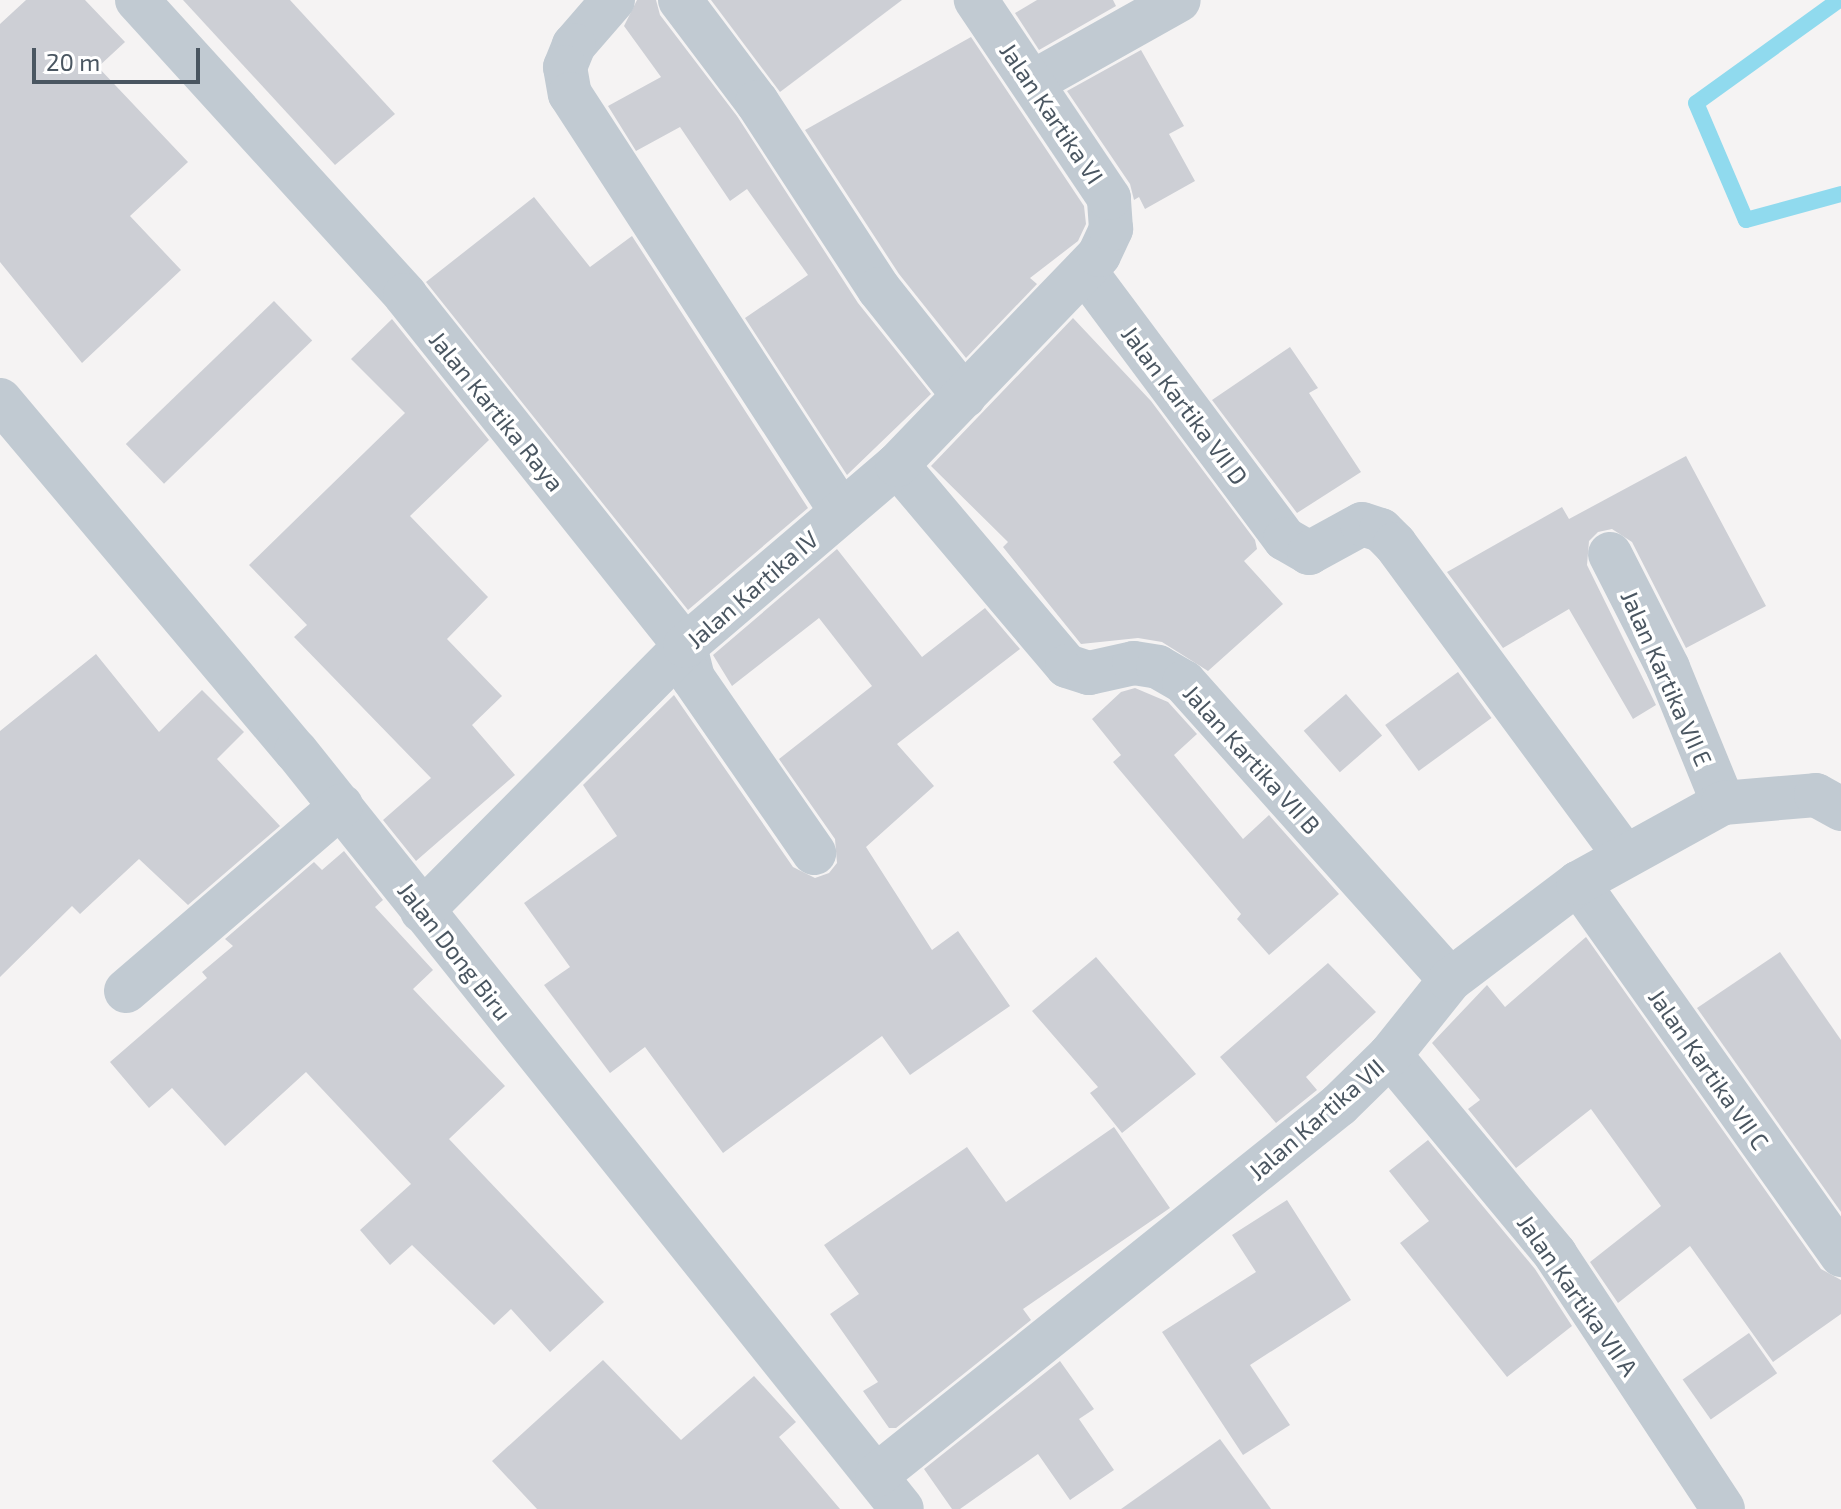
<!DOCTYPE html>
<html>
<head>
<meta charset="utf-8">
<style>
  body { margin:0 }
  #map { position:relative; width:1841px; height:1509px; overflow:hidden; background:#f5f3f3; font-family:"Exo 2",sans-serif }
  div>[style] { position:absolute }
  .stream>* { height:16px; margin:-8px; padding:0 8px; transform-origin:8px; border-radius:8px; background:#90daee }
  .building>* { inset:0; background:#cdcfd5; transform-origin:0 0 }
  .street>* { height:44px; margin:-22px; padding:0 22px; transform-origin:22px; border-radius:22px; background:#c1cad2 }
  span { translate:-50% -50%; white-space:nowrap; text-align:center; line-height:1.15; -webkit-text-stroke:7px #fff; paint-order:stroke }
  .street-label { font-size:24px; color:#4a5661 }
  .scale { position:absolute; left:32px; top:48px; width:168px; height:36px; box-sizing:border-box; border:4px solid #4a5661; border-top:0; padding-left:10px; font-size:24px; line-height:28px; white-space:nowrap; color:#4a5661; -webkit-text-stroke:6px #fff; paint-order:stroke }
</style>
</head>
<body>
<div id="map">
  <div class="stream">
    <div style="left:1839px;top:0;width:176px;rotate:144.2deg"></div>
    <div style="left:1696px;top:103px;width:127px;rotate:66.9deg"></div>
    <div style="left:1746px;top:220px;width:98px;rotate:-15.3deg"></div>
  </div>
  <div class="building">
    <div style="clip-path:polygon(26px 0,85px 0,125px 42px,98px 67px,188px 162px,130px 216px,181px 270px,82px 363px,0 262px,0 24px)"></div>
    <div style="clip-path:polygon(183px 0,290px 0,395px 114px,335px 165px)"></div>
    <div style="clip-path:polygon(637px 0,656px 0,660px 15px,737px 116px,858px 303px,931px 394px,847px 475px,745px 318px,808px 275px,747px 189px,730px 201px,680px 127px,636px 151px,608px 106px,661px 77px,624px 26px)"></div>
    <div style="clip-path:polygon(711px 0,902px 0,780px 92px)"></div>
    <div style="clip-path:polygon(1037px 0,1113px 0,1116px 6px,1039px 50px,1015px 13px)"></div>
    <div style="clip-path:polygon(971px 37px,1084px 206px,1086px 224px,1078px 241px,1030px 278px,1037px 284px,966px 358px,899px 274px,805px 130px)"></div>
    <div style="clip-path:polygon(1141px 50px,1184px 126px,1169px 134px,1195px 181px,1145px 209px,1139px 197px,1134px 200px,1130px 184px,1067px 91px)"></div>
    <div style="clip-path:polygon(534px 197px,590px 267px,632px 236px,808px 508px,688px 610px,426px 282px)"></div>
    <div style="left:274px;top:301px;width:55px;height:206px;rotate:46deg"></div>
    <div style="clip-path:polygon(1073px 318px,1151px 401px,1255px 540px,1257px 549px,1244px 561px,1283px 604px,1208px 671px,1162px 642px,1138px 638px,1081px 644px,1003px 547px,1008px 542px,931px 466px)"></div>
    <div style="clip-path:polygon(392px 319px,489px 440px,410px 516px,488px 597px,447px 639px,502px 696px,472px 725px,515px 775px,416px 861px,383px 820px,431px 778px,294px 637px,307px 625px,249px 565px,405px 413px,351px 359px)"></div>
    <div style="clip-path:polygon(1290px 347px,1318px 388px,1309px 393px,1361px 472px,1297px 513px,1212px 400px)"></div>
    <div style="clip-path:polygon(1686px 456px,1766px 606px,1686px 648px,1632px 542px,1612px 529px,1598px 532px,1589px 541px,1587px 565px,1656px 705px,1633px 719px,1569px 609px,1503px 648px,1447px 572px,1562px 507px,1569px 519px)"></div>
    <div style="clip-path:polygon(837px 549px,922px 657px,985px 608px,1020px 649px,897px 744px,934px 786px,866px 847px,932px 950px,958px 931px,1010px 1006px,910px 1075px,882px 1036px,723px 1153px,645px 1047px,610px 1073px,544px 985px,570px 967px,524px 903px,617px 836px,583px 785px,674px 695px,793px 867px,815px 878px,829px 873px,837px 863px,835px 839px,779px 759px,872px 686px,819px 618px,732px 686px,713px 655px)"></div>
    <div style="clip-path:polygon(96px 654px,159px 732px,202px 690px,244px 732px,217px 759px,280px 826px,188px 905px,139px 859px,80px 914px,72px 906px,0 977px,0 731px)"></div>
    <div style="left:1458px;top:672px;width:57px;height:90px;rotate:54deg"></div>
    <div style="clip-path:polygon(1135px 688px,1168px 702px,1197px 734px,1174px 755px,1243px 839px,1269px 815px,1339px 894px,1269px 955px,1237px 919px,1241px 914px,1113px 762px,1121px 755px,1092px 719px,1121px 692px)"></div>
    <div style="left:1346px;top:694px;width:55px;height:56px;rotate:49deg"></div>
    <div style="clip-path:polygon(344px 851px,383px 900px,375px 907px,433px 970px,413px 989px,505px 1086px,449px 1139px,604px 1302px,550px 1352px,511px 1309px,494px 1325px,412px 1245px,390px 1265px,360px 1230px,411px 1184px,306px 1072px,225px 1146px,172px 1088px,149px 1108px,110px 1062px,207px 978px,202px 972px,233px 946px,225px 939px,314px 862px,322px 870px)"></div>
    <div style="clip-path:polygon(1586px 937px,1821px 1269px,1841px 1280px,1841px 1314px,1773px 1362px,1690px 1246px,1618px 1303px,1590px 1262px,1661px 1206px,1635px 1170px,1591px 1109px,1516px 1168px,1468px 1109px,1480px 1100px,1432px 1043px,1487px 985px,1505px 1007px)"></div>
    <div style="clip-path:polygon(1780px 952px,1841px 1040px,1841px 1212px,1697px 1008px)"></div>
    <div style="clip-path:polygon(1096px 957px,1196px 1074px,1122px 1133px,1090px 1093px,1098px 1087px,1032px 1011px)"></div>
    <div style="clip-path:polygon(1328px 963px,1376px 1012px,1306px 1077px,1317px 1090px,1276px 1123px,1220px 1057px)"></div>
    <div style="clip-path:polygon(1114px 1127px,1170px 1208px,1023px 1309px,1031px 1320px,896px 1428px,889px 1428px,863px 1391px,878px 1382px,830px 1314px,859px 1294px,824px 1245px,967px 1147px,1006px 1202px)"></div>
    <div style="clip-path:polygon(1428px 1140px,1535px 1269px,1572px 1326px,1507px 1377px,1400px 1243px,1429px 1221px,1389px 1171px)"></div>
    <div style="clip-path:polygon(1287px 1200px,1351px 1300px,1250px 1365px,1290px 1425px,1243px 1455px,1162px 1332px,1256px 1272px,1232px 1235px)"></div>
    <div style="left:1749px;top:1333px;width:49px;height:81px;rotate:55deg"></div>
    <div style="clip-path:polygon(603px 1360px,681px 1440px,754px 1376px,796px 1422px,779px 1437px,840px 1509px,537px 1509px,492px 1461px)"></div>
    <div style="clip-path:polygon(1060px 1361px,1094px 1409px,1079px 1419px,1114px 1470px,1070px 1500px,1038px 1454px,960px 1509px,952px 1509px,924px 1469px)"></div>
    <div style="clip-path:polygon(1220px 1439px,1271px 1509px,1121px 1509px)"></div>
  </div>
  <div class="street">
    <div style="left:137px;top:0;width:399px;rotate:47.7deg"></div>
    <div style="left:405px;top:295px;width:449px;rotate:51.4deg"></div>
    <div style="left:685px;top:646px;width:33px;rotate:76deg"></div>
    <div style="left:693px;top:678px;width:213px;rotate:55.3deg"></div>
    <div style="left:613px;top:0;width:60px;rotate:130.9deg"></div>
    <div style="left:574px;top:45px;width:24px;rotate:112deg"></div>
    <div style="left:565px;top:67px;width:27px;rotate:80deg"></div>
    <div style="left:570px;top:94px;width:498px;rotate:57deg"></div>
    <div style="left:680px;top:0;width:128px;rotate:53deg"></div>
    <div style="left:757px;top:102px;width:223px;rotate:56.9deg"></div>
    <div style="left:879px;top:289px;width:137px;rotate:51.5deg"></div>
    <div style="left:1033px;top:82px;width:167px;rotate:-29.3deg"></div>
    <div style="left:1085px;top:271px;width:334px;rotate:53.3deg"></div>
    <div style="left:1285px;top:539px;width:28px;rotate:30deg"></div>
    <div style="left:1309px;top:553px;width:60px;rotate:-28.7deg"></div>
    <div style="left:1362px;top:524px;width:20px;rotate:18deg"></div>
    <div style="left:1381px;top:530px;width:20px;rotate:45deg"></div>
    <div style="left:1395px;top:544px;width:386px;rotate:53.6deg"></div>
    <div style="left:0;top:400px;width:459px;rotate:49.9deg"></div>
    <div style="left:296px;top:751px;width:970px;rotate:51.36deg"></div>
    <div style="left:897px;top:465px;width:263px;rotate:49.8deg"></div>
    <div style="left:1067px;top:666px;width:23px;rotate:18deg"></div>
    <div style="left:1089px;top:673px;width:46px;rotate:-12.5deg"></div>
    <div style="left:1134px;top:663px;width:24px;rotate:9deg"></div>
    <div style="left:1158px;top:667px;width:30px;rotate:30deg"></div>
    <div style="left:1184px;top:682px;width:399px;rotate:48.2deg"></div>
    <div style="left:1610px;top:554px;width:128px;rotate:63deg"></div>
    <div style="left:1668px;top:668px;width:146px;rotate:67.8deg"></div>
    <div style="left:1578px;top:883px;width:456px;rotate:54.7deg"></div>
    <div style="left:422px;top:911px;width:373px;rotate:-45.2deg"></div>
    <div style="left:685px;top:646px;width:279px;rotate:-40.5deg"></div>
    <div style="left:897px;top:465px;width:291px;rotate:-46.1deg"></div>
    <div style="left:1099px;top:255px;width:29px;rotate:-65deg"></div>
    <div style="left:1111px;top:229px;width:31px;rotate:-94deg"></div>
    <div style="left:1109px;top:198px;width:239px;rotate:-123.9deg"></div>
    <div style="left:126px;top:991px;width:284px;rotate:-40.7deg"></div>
    <div style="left:1390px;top:1055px;width:259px;rotate:50.3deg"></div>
    <div style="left:1555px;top:1254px;width:305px;rotate:56.6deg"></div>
    <div style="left:877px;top:1475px;width:592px;rotate:-38.69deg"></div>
    <div style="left:1339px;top:1105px;width:71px;rotate:-44.4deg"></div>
    <div style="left:1390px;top:1055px;width:96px;rotate:-51.3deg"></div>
    <div style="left:1450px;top:980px;width:161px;rotate:-37.2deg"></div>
    <div style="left:1578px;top:883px;width:166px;rotate:-28.9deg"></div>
    <div style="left:1723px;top:803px;width:93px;rotate:-4.9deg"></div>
    <div style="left:1816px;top:795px;width:29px;rotate:29deg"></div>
  </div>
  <div class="street-label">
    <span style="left:1052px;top:113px;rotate:56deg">Jalan Kartika VI</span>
    <span style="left:1185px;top:405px;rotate:53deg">Jalan Kartika VII D</span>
    <span style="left:497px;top:411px;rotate:51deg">Jalan Kartika Raya</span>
    <span style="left:752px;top:589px;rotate:-41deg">Jalan Kartika IV</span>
    <span style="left:1667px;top:678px;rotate:66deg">Jalan Kartika VII E</span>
    <span style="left:1252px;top:759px;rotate:48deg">Jalan Kartika VII B</span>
    <span style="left:455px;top:951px;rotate:52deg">Jalan Dong Biru</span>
    <span style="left:1709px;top:1069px;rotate:55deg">Jalan Kartika VII C</span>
    <span style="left:1316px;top:1119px;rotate:-41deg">Jalan Kartika VII</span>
    <span style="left:1578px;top:1295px;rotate:55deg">Jalan Kartika VII A</span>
  </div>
  <div class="scale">20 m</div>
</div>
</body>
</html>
